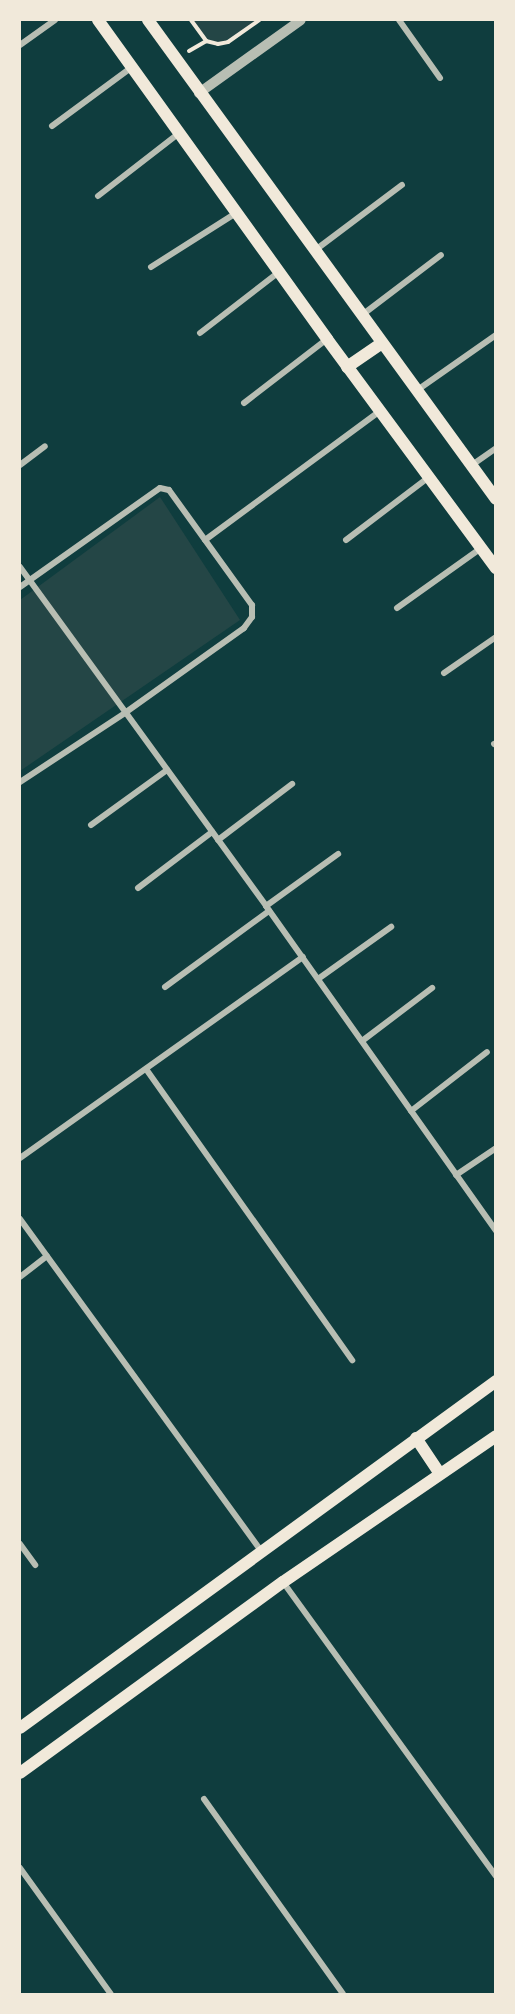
<!DOCTYPE html>
<html>
<head>
<meta charset="utf-8">
<style>
  body { margin:0 }
  #map { position:relative; width:515px; height:2014px; overflow:hidden; background:#0f3d3e; font-family:"Work Sans",sans-serif }
  div>[style] { position:absolute }
  .green>* { inset:0; background:#244646 }
  .path>* { height:4px; margin:-2px; padding:0 2px; transform-origin:2px; border-radius:2px; background:#f1e9da }
  .minor>* { height:6px; margin:-3px; padding:0 3px; transform-origin:3px; border-radius:3px; background:#b8beb3 }
  .tertiary>* { height:10px; margin:-5px; padding:0 5px; transform-origin:5px; border-radius:5px; background:#b8beb3 }
  .secondary>* { height:12px; margin:-6px; padding:0 6px; transform-origin:6px; border-radius:6px; background:#f1e9da }
  span { translate:-50% -50%; white-space:nowrap; text-align:center; line-height:1.15; -webkit-text-stroke:6px #f1e9da; paint-order:stroke }
  .frame { position:absolute; inset:0; border:21px solid #f1e9da; pointer-events:none }
</style>
</head>
<body>
<div id="map">
  <div class="green">
    <div style="clip-path:polygon(192px 20px,257px 20px,222px 43px,208px 40px)"></div>
    <div style="clip-path:polygon(160px 497px,240px 620px,20px 771px,20px 600px)"></div>
  </div>
  <div class="path">
    <div style="left:191px;top:20px;width:26px;rotate:54deg"></div>
    <div style="left:206px;top:41px;width:12px;rotate:14deg"></div>
    <div style="left:218px;top:44px;width:10px;rotate:-11deg"></div>
    <div style="left:228px;top:42px;width:38px;rotate:-35deg"></div>
    <div style="left:189px;top:51px;width:20px;rotate:-30deg"></div>
  </div>
  <div class="minor">
    <div style="left:399px;top:20px;width:71px;rotate:54.7deg"></div>
    <div style="left:20px;top:45px;width:43px;rotate:-35.5deg"></div>
    <div style="left:52px;top:126px;width:99px;rotate:-36.4deg"></div>
    <div style="left:98px;top:196px;width:101px;rotate:-37.8deg"></div>
    <div style="left:314px;top:251px;width:110px;rotate:-36.9deg"></div>
    <div style="left:151px;top:267px;width:101px;rotate:-32.4deg"></div>
    <div style="left:362px;top:315px;width:99px;rotate:-37.2deg"></div>
    <div style="left:200px;top:333px;width:100px;rotate:-37.7deg"></div>
    <div style="left:416px;top:391px;width:98px;rotate:-35deg"></div>
    <div style="left:244px;top:403px;width:105px;rotate:-37.6deg"></div>
    <div style="left:20px;top:465px;width:31px;rotate:-37deg"></div>
    <div style="left:472px;top:465px;width:29px;rotate:-35deg"></div>
    <div style="left:205px;top:540px;width:217px;rotate:-36.4deg"></div>
    <div style="left:346px;top:540px;width:104px;rotate:-37.2deg"></div>
    <div style="left:20px;top:567px;width:419px;rotate:54deg"></div>
    <div style="left:266px;top:906px;width:398px;rotate:54.7deg"></div>
    <div style="left:20px;top:587px;width:171px;rotate:-35.3deg"></div>
    <div style="left:160px;top:488px;width:9px;rotate:13deg"></div>
    <div style="left:169px;top:490px;width:142px;rotate:54.2deg"></div>
    <div style="left:252px;top:605px;width:12px;rotate:90deg"></div>
    <div style="left:252px;top:617px;width:14px;rotate:126deg"></div>
    <div style="left:244px;top:628px;width:146px;rotate:144.5deg"></div>
    <div style="left:125px;top:713px;width:126px;rotate:146.7deg"></div>
    <div style="left:397px;top:608px;width:103px;rotate:-35.5deg"></div>
    <div style="left:444px;top:673px;width:63px;rotate:-34.7deg"></div>
    <div style="left:494px;top:744px;width:2px;rotate:-27deg"></div>
    <div style="left:91px;top:825px;width:94px;rotate:-35.9deg"></div>
    <div style="left:218px;top:840px;width:93px;rotate:-37.1deg"></div>
    <div style="left:138px;top:888px;width:93px;rotate:-37.1deg"></div>
    <div style="left:266px;top:906px;width:89px;rotate:-35.8deg"></div>
    <div style="left:318px;top:979px;width:90px;rotate:-35.5deg"></div>
    <div style="left:165px;top:987px;width:129px;rotate:-36.2deg"></div>
    <div style="left:362px;top:1041px;width:88px;rotate:-37.1deg"></div>
    <div style="left:146px;top:1069px;width:357px;rotate:54.7deg"></div>
    <div style="left:411px;top:1111px;width:96px;rotate:-37.8deg"></div>
    <div style="left:20px;top:1158px;width:347px;rotate:-35.4deg"></div>
    <div style="left:456px;top:1175px;width:48px;rotate:-34deg"></div>
    <div style="left:20px;top:1219px;width:410px;rotate:54deg"></div>
    <div style="left:20px;top:1277px;width:34px;rotate:-38deg"></div>
    <div style="left:20px;top:1544px;width:26px;rotate:54deg"></div>
    <div style="left:283px;top:1582px;width:363px;rotate:54.1deg"></div>
    <div style="left:204px;top:1799px;width:239px;rotate:54.5deg"></div>
    <div style="left:20px;top:1868px;width:155px;rotate:54.2deg"></div>
  </div>
  <div class="tertiary">
    <div style="left:199px;top:93px;width:125px;rotate:-35.6deg"></div>
  </div>
  <div class="secondary">
    <div style="left:98px;top:20px;width:393px;rotate:54.3deg"></div>
    <div style="left:327px;top:339px;width:285px;rotate:53.6deg"></div>
    <div style="left:148px;top:20px;width:592px;rotate:54deg"></div>
    <div style="left:347px;top:367px;width:42px;rotate:-34.4deg"></div>
    <div style="left:416px;top:1438px;width:43px;rotate:56.3deg"></div>
    <div style="left:20px;top:1728px;width:589px;rotate:-36.09deg"></div>
    <div style="left:20px;top:1773px;width:325px;rotate:-36deg"></div>
    <div style="left:283px;top:1582px;width:258px;rotate:-34.4deg"></div>
  </div>
  <div class="frame"></div>
</div>
</body>
</html>
